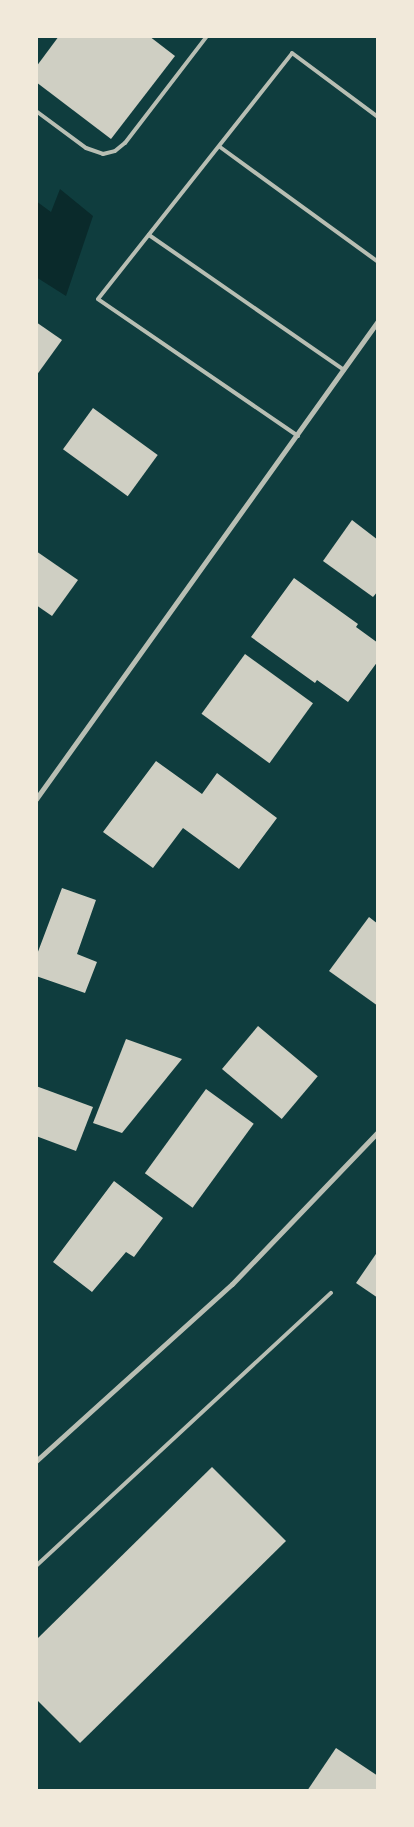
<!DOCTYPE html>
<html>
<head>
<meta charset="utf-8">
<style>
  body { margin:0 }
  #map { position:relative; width:414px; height:1827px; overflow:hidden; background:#0f3d3e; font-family:"Crimson Pro",serif }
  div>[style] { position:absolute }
  .water>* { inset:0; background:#0a2a2b }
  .building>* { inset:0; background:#cfcfc3; transform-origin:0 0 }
  .service>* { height:4px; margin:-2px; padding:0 2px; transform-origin:2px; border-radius:2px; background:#b8beb3 }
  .minor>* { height:5px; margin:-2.5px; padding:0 2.5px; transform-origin:2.5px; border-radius:2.5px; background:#b8beb3 }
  span { translate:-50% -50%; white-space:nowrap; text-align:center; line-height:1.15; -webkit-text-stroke:4px #f1e9da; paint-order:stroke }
  .frame { position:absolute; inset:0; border:38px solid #f1e9da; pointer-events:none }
</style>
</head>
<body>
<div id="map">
  <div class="water">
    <div style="clip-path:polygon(60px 189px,93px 216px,66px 296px,36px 277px,36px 201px,51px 212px)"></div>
  </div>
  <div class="building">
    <div style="clip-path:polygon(59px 36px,149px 36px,175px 56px,111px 139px,36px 82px,36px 67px)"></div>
    <div style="clip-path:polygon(36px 322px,62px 340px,36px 376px)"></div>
    <div style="left:93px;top:408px;width:80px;height:51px;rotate:36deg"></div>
    <div style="clip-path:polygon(352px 520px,378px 540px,378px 591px,373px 597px,323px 561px)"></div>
    <div style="clip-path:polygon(36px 551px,78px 580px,52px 616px,36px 605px)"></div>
    <div style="clip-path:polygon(294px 578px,358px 624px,356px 627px,378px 643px,378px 661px,348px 702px,317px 680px,315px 683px,251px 637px)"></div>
    <div style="left:245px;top:654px;width:84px;height:74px;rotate:36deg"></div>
    <div style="clip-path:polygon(156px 761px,202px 794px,217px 773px,277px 818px,239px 869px,183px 828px,153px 868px,103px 832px)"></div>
    <div style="clip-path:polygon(62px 888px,96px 900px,77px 954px,97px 962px,85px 993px,36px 976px,36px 957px)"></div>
    <div style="clip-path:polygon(369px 917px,378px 924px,378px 1006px,329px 971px)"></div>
    <div style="left:258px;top:1026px;width:78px;height:56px;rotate:40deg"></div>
    <div style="clip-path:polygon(126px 1039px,182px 1059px,122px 1133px,93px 1123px)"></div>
    <div style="clip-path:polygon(36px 1086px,93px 1107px,76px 1151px,36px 1136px)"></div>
    <div style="left:206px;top:1089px;width:59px;height:104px;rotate:36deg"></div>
    <div style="clip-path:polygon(114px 1181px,163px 1218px,134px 1257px,126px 1252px,92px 1292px,53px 1262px)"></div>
    <div style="clip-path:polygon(378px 1251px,378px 1298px,356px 1283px)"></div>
    <div style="clip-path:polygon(212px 1467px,286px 1541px,80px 1743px,36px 1699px,36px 1640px)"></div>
    <div style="clip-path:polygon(336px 1748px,378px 1776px,378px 1791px,307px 1791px)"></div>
  </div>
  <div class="service">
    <div style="left:36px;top:111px;width:62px;rotate:36.5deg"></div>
    <div style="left:86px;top:148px;width:18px;rotate:19deg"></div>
    <div style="left:103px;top:154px;width:12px;rotate:-14deg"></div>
    <div style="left:115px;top:151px;width:13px;rotate:-39deg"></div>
    <div style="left:125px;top:143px;width:135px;rotate:-52.5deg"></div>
    <div style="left:220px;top:147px;width:195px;rotate:36deg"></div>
    <div style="left:149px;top:235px;width:237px;rotate:34.7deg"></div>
    <div style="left:298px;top:436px;width:242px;rotate:-145.6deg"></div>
    <div style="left:98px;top:299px;width:313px;rotate:-51.7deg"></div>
    <div style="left:292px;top:53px;width:107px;rotate:36.7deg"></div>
    <div style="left:36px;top:1566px;width:402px;rotate:-42.8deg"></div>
  </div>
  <div class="minor">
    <div style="left:36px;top:799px;width:588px;rotate:-54.42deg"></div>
    <div style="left:36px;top:1461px;width:264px;rotate:-42.1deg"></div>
    <div style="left:232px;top:1284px;width:211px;rotate:-46.2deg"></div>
  </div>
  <div class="frame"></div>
</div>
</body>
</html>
